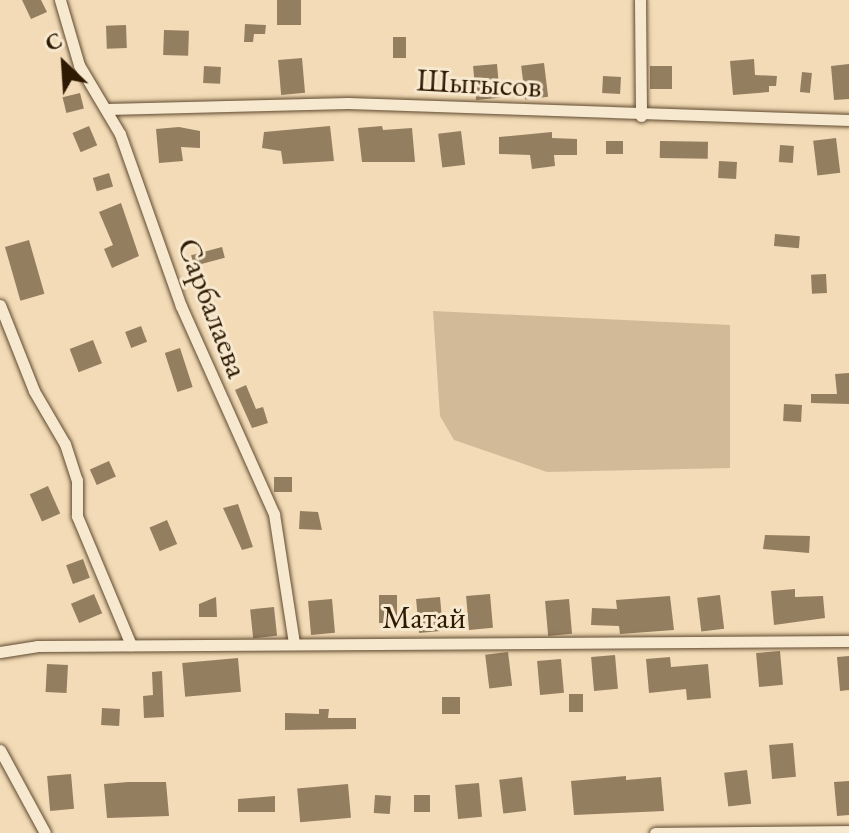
<!DOCTYPE html>
<html>
<head>
<meta charset="utf-8">
<style>
  body { margin:0 }
  #map { position:relative; width:849px; height:833px; overflow:hidden; background:#f3dbb7; font-family:"EB Garamond",serif }
  div>[style] { position:absolute }
  .green>* { inset:0; background:#d2ba98 }
  .building>* { inset:0; background:#947e60; transform-origin:0 0 }
  .roads { filter:drop-shadow(0 0 2px #5f4a2e) drop-shadow(0 0 2px #5f4a2e) }
  .minor>* { height:11px; margin:-5.5px; padding:0 5.5px; transform-origin:5.5px; border-radius:5.5px; background:#f7e8d0 }
  span { translate:-50% -50%; white-space:nowrap; text-align:center; line-height:1.15; -webkit-text-stroke:6px #f7e8d0; paint-order:stroke }
  .street-label { font-size:32px; color:#2e1a01 }
  .north { position:absolute; left:24px; top:24px; width:80px; height:80px; -webkit-text-stroke:6px #f7e8d0; paint-order:stroke; rotate:335deg; font-size:22px; font-weight:700; line-height:32px; text-align:center; color:#2e1a01 }
  .north::after { content:''; display:block; margin:auto; width:28px; height:36px; background:#2e1a01; clip-path:polygon(50% 0,100% 100%,50% 72%,0 100%) }
</style>
</head>
<body>
<div id="map">
  <div class="green">
    <div style="clip-path:polygon(433px 311px,730px 325px,730px 468px,547px 472px,454px 440px,440px 416px)"></div>
  </div>
  <div class="building">
    <div style="clip-path:polygon(22px 0,41px 0,47px 12px,31px 19px)"></div>
    <div style="left:277px;top:0;width:24px;height:25px"></div>
    <div style="clip-path:polygon(245px 24px,266px 25px,265px 34px,254px 34px,253px 42px,244px 42px)"></div>
    <div style="left:126px;top:25px;width:23px;height:20px;rotate:88deg"></div>
    <div style="left:164px;top:30px;width:25px;height:25px;rotate:2deg"></div>
    <div style="left:393px;top:37px;width:13px;height:21px"></div>
    <div style="left:302px;top:58px;width:35px;height:24px;rotate:85deg"></div>
    <div style="clip-path:polygon(754px 59px,755px 75px,777px 76px,776px 86px,769px 86px,769px 92px,733px 95px,730px 61px)"></div>
    <div style="left:544px;top:63px;width:34px;height:23px;rotate:83deg"></div>
    <div style="left:497px;top:64px;width:34px;height:24px;rotate:85deg"></div>
    <div style="clip-path:polygon(849px 64px,849px 99px,834px 100px,831px 66px)"></div>
    <div style="left:204px;top:66px;width:17px;height:17px;rotate:3deg"></div>
    <div style="left:672px;top:66px;width:23px;height:22px;rotate:90deg"></div>
    <div style="left:802px;top:72px;width:10px;height:20px;rotate:6deg"></div>
    <div style="left:603px;top:76px;width:18px;height:17px;rotate:3deg"></div>
    <div style="left:80px;top:93px;width:16px;height:18px;rotate:76deg"></div>
    <div style="left:89px;top:126px;width:21px;height:18px;rotate:67deg"></div>
    <div style="clip-path:polygon(330px 126px,334px 161px,283px 164px,281px 151px,262px 148px,264px 132px)"></div>
    <div style="clip-path:polygon(382px 126px,383px 130px,412px 128px,415px 162px,362px 162px,358px 128px)"></div>
    <div style="clip-path:polygon(179px 127px,200px 131px,200px 148px,181px 147px,183px 161px,159px 163px,156px 129px)"></div>
    <div style="left:461px;top:131px;width:34px;height:23px;rotate:83deg"></div>
    <div style="clip-path:polygon(552px 132px,552px 138px,577px 139px,577px 155px,554px 155px,555px 166px,532px 169px,530px 155px,499px 154px,499px 137px)"></div>
    <div style="left:836px;top:138px;width:35px;height:23px;rotate:83deg"></div>
    <div style="left:606px;top:141px;width:17px;height:13px"></div>
    <div style="left:660px;top:141px;width:48px;height:17px;rotate:1deg"></div>
    <div style="left:780px;top:145px;width:14px;height:17px;rotate:4deg"></div>
    <div style="left:719px;top:161px;width:18px;height:17px;rotate:3deg"></div>
    <div style="left:109px;top:173px;width:14px;height:17px;rotate:73deg"></div>
    <div style="clip-path:polygon(121px 203px,139px 256px,112px 268px,104px 249px,113px 245px,99px 212px)"></div>
    <div style="left:775px;top:234px;width:25px;height:12px;rotate:5deg"></div>
    <div style="left:29px;top:240px;width:56px;height:25px;rotate:74deg"></div>
    <div style="left:222px;top:247px;width:11px;height:32px;rotate:75deg"></div>
    <div style="left:826px;top:274px;width:19px;height:15px;rotate:87deg"></div>
    <div style="left:141px;top:326px;width:17px;height:17px;rotate:69deg"></div>
    <div style="left:93px;top:340px;width:25px;height:25px;rotate:69deg"></div>
    <div style="left:180px;top:348px;width:41px;height:16px;rotate:72deg"></div>
    <div style="clip-path:polygon(849px 373px,849px 404px,811px 403px,811px 394px,837px 394px,835px 374px)"></div>
    <div style="clip-path:polygon(246px 385px,256px 409px,263px 407px,268px 423px,252px 428px,235px 390px)"></div>
    <div style="left:784px;top:404px;width:18px;height:17px;rotate:3deg"></div>
    <div style="left:109px;top:461px;width:17px;height:21px;rotate:66deg"></div>
    <div style="left:274px;top:477px;width:18px;height:15px"></div>
    <div style="left:48px;top:486px;width:30px;height:20px;rotate:66deg"></div>
    <div style="clip-path:polygon(238px 504px,253px 547px,242px 550px,223px 508px)"></div>
    <div style="clip-path:polygon(300px 511px,318px 512px,322px 530px,299px 529px)"></div>
    <div style="left:167px;top:520px;width:26px;height:19px;rotate:67deg"></div>
    <div style="clip-path:polygon(765px 535px,810px 536px,809px 553px,763px 549px)"></div>
    <div style="left:83px;top:559px;width:20px;height:18px;rotate:70deg"></div>
    <div style="clip-path:polygon(795px 589px,795px 597px,823px 596px,825px 618px,774px 625px,771px 591px)"></div>
    <div style="left:94px;top:594px;width:21px;height:25px;rotate:67deg"></div>
    <div style="left:490px;top:594px;width:34px;height:24px;rotate:85deg"></div>
    <div style="left:379px;top:595px;width:18px;height:28px"></div>
    <div style="left:720px;top:595px;width:34px;height:23px;rotate:83deg"></div>
    <div style="clip-path:polygon(670px 596px,674px 630px,620px 634px,619px 626px,591px 625px,592px 608px,617px 609px,616px 600px)"></div>
    <div style="clip-path:polygon(216px 597px,217px 617px,199px 617px,199px 604px)"></div>
    <div style="left:440px;top:597px;width:34px;height:24px;rotate:85deg"></div>
    <div style="left:332px;top:599px;width:34px;height:24px;rotate:85deg"></div>
    <div style="left:569px;top:599px;width:35px;height:24px;rotate:85deg"></div>
    <div style="left:274px;top:607px;width:29px;height:24px;rotate:84deg"></div>
    <div style="left:780px;top:651px;width:34px;height:24px;rotate:85deg"></div>
    <div style="left:508px;top:652px;width:34px;height:23px;rotate:83deg"></div>
    <div style="left:615px;top:655px;width:34px;height:24px;rotate:85deg"></div>
    <div style="clip-path:polygon(849px 656px,849px 690px,840px 691px,837px 657px)"></div>
    <div style="clip-path:polygon(670px 657px,671px 667px,708px 664px,711px 698px,687px 700px,686px 689px,649px 693px,646px 659px)"></div>
    <div style="left:238px;top:658px;width:34px;height:56px;rotate:85deg"></div>
    <div style="left:561px;top:659px;width:34px;height:24px;rotate:85deg"></div>
    <div style="left:47px;top:664px;width:21px;height:28px;rotate:3deg"></div>
    <div style="clip-path:polygon(162px 671px,164px 717px,144px 718px,143px 696px,153px 695px,152px 672px)"></div>
    <div style="left:569px;top:694px;width:14px;height:18px"></div>
    <div style="left:442px;top:697px;width:18px;height:17px"></div>
    <div style="left:102px;top:708px;width:18px;height:17px;rotate:3deg"></div>
    <div style="clip-path:polygon(319px 709px,329px 709px,328px 718px,356px 718px,356px 729px,285px 730px,285px 713px,319px 714px)"></div>
    <div style="left:793px;top:743px;width:34px;height:24px;rotate:85deg"></div>
    <div style="left:747px;top:770px;width:34px;height:23px;rotate:83deg"></div>
    <div style="left:71px;top:774px;width:35px;height:24px;rotate:85deg"></div>
    <div style="clip-path:polygon(626px 776px,626px 780px,661px 777px,664px 811px,574px 815px,571px 781px)"></div>
    <div style="left:522px;top:777px;width:34px;height:23px;rotate:83deg"></div>
    <div style="clip-path:polygon(849px 781px,849px 815px,837px 816px,834px 782px)"></div>
    <div style="clip-path:polygon(128px 782px,166px 782px,169px 816px,107px 818px,104px 784px)"></div>
    <div style="left:479px;top:783px;width:34px;height:24px;rotate:85deg"></div>
    <div style="left:348px;top:784px;width:34px;height:51px;rotate:85deg"></div>
    <div style="left:375px;top:795px;width:16px;height:18px;rotate:4deg"></div>
    <div style="left:414px;top:795px;width:16px;height:17px"></div>
    <div style="clip-path:polygon(275px 796px,275px 812px,238px 812px,238px 799px)"></div>
  </div>
  <div class="roads">
    <div class="minor">
      <div style="left:60px;top:0;width:68px;rotate:73.7deg"></div>
      <div style="left:79px;top:65px;width:80px;rotate:59.3deg"></div>
      <div style="left:120px;top:134px;width:182px;rotate:70.5deg"></div>
      <div style="left:181px;top:306px;width:228px;rotate:65.9deg"></div>
      <div style="left:274px;top:514px;width:131px;rotate:81.2deg"></div>
      <div style="left:640px;top:0;width:116px;rotate:89.5deg"></div>
      <div style="left:107px;top:109px;width:241px;rotate:-1.4deg"></div>
      <div style="left:348px;top:103px;width:501px;rotate:1.94deg"></div>
      <div style="left:0;top:305px;width:92px;rotate:68.4deg"></div>
      <div style="left:34px;top:391px;width:61px;rotate:59.7deg"></div>
      <div style="left:65px;top:444px;width:38px;rotate:72deg"></div>
      <div style="left:77px;top:480px;width:36px;rotate:90deg"></div>
      <div style="left:77px;top:516px;width:140px;rotate:67.3deg"></div>
      <div style="left:0;top:652px;width:37px;rotate:-9deg"></div>
      <div style="left:37px;top:646px;width:812px;rotate:-0.35deg"></div>
      <div style="left:0;top:750px;width:94px;rotate:61.5deg"></div>
      <div style="left:655px;top:833px;width:194px;rotate:-0.6deg"></div>
    </div>
  </div>
  <div class="street-label">
    <span style="left:479px;top:83px;rotate:3deg">Шыгысов</span>
    <span style="left:213px;top:308px;rotate:69deg">Сарбалаева</span>
    <span style="left:424px;top:617px">Матай</span>
  </div>
  <div class="north">С</div>
</div>
</body>
</html>
